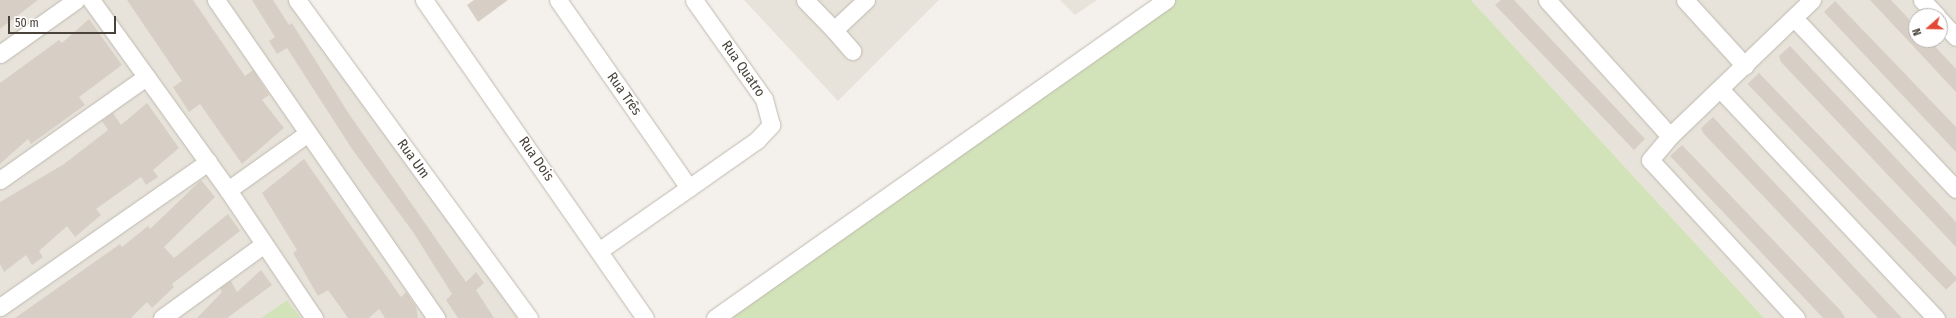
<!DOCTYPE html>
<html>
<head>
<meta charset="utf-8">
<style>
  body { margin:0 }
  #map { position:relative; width:1956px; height:318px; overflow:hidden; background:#f4f1ec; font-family:"Fira Sans Condensed",sans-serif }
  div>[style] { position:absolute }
  .residential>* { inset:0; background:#e7e3da }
  .green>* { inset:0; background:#d2e3b9 }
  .building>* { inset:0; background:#d7cfc5; transform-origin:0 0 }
  .roads { filter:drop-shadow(0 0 1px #bfb8af) drop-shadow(0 0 1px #bfb8af) }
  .street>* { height:17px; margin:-8.5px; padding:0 8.5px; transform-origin:8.5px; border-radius:8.5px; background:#fff }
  span { translate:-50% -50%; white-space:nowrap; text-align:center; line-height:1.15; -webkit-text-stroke:3px #fff; paint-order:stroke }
  .street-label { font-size:14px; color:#48423a }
  .north { position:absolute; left:1908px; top:8px; width:40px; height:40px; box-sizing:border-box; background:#fff; border:1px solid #b6b3b0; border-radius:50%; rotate:250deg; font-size:11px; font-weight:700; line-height:16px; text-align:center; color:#48423a }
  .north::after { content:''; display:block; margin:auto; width:14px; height:18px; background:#e24835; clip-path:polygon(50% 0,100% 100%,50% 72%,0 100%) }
  .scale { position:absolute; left:8px; top:16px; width:108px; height:18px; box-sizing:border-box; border:2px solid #48423a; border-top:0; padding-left:5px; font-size:12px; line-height:14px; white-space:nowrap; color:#48423a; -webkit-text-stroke:3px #fff; paint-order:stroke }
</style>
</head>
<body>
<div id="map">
  <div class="residential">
    <div style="clip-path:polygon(0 0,296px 0,528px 318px,301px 318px,287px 300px,261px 318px,0 318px)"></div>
    <div style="clip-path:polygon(744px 0,939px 0,838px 101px)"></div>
    <div style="clip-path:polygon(1060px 0,1097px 0,1075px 15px)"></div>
    <div style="clip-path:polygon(evenodd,1471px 0,1956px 0,1956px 318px,1764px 318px,1471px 0,1916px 16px,1940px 16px,1940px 40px,1916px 40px,1916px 16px)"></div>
  </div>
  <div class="green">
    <div style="clip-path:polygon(1172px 0,1471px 0,1764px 318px,718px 318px)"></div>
    <div style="clip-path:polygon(287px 300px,301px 318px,261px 318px)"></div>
  </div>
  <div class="building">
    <div style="clip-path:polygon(0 0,38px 0,0 29px)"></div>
    <div style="clip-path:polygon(127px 0,193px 0,245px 76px,253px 70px,269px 95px,262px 100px,284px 128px,242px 164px,200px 104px,189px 112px,173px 87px,182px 81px)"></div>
    <div style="clip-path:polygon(252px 0,273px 0,289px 25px,292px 23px,349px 114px,466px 282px,476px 272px,484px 283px,476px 290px,494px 318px,458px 318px,446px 300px,452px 294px,413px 232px,352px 149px,287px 48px,277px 54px,269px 41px,275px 37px)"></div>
    <div style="clip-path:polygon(474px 0,508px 0,478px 22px,467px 5px)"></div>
    <div style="clip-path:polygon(1501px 0,1514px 0,1645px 139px,1634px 150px,1495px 5px)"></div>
    <div style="clip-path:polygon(1870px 0,1891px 0,1908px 18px,1916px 27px,1916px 40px,1929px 40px,1956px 69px,1956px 92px)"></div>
    <div style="clip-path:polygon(1835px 1px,1956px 127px,1956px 152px,1824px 12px)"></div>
    <div style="clip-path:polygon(89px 19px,122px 65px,79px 97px,85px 105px,31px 144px,28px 139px,0 164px,0 83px,59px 40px,62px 43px)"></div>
    <div style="clip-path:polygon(1790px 46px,1956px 222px,1956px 247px,1781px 62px,1779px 56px)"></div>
    <div style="left:1759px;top:73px;width:286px;height:16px;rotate:46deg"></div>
    <div style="clip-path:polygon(147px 103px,179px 148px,153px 170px,158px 177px,146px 185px,141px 177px,96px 209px,101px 215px,75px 237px,67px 226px,39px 251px,43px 257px,32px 265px,26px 255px,4px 272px,0 264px,0 202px,64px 164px,108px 130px,102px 121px,113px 113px,121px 125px)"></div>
    <div style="clip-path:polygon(1713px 117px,1754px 161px,1902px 318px,1878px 318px,1822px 258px,1704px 134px,1701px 128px)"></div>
    <div style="clip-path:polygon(1682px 145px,1841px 311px,1845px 318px,1823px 318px,1791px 284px,1670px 156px)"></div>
    <div style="clip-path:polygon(304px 159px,401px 297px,406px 292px,416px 307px,418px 318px,385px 318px,379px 309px,369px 318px,348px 318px,328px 290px,318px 296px,293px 253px,297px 250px,262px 193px)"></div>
    <div style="clip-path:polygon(201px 180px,215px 197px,164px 247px,174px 258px,228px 214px,240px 231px,172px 284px,174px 287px,152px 308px,147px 302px,131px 318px,15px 318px,120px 244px,122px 247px,148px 226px,150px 229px)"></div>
    <div style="clip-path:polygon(261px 270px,272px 285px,227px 318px,197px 318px,222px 292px,220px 288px,231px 281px,237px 292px)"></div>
  </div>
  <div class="roads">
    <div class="street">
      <div style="left:91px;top:0;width:234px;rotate:54.2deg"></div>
      <div style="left:228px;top:190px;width:154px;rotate:56.1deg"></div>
      <div style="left:216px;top:0;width:387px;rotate:55.3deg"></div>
      <div style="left:297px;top:0;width:394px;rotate:53.9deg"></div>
      <div style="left:424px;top:0;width:387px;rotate:55.2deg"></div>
      <div style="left:558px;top:0;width:229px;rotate:55.1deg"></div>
      <div style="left:805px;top:0;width:42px;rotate:46deg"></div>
      <div style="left:834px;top:30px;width:44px;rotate:-43.2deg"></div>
      <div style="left:1547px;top:0;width:183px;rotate:47.9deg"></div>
      <div style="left:1685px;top:0;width:89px;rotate:47.7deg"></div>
      <div style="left:1922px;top:0;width:22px;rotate:47deg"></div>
      <div style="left:1795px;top:19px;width:234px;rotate:46.6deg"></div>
      <div style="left:1940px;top:20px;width:23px;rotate:47deg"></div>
      <div style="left:834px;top:30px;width:28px;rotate:49deg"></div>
      <div style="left:0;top:54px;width:93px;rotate:-35.4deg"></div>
      <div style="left:1720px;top:89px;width:315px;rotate:46.7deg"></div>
      <div style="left:0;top:180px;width:179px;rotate:-35.2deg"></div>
      <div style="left:228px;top:190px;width:98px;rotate:-35.5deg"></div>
      <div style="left:600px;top:250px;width:192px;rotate:-35deg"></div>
      <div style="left:757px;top:140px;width:21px;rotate:-47deg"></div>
      <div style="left:771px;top:125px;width:27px;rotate:-105deg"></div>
      <div style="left:764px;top:99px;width:121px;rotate:-125.3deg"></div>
      <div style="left:0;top:307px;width:254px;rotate:-34.9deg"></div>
      <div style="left:162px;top:318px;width:125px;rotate:-35.9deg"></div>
      <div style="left:715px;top:318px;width:552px;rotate:-35.19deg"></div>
      <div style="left:1796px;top:318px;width:215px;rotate:-132.7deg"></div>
      <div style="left:1650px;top:160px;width:31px;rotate:-50deg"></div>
      <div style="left:1670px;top:136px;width:197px;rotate:-43.8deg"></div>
    </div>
  </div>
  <div class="street-label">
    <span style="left:743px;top:69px;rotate:55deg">Rua Quatro</span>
    <span style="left:624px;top:94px;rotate:55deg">Rua Três</span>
    <span style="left:413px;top:159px;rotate:54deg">Rua Um</span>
    <span style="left:536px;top:159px;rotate:55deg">Rua Dois</span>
  </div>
  <div class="north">N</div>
  <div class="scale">50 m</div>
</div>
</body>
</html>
